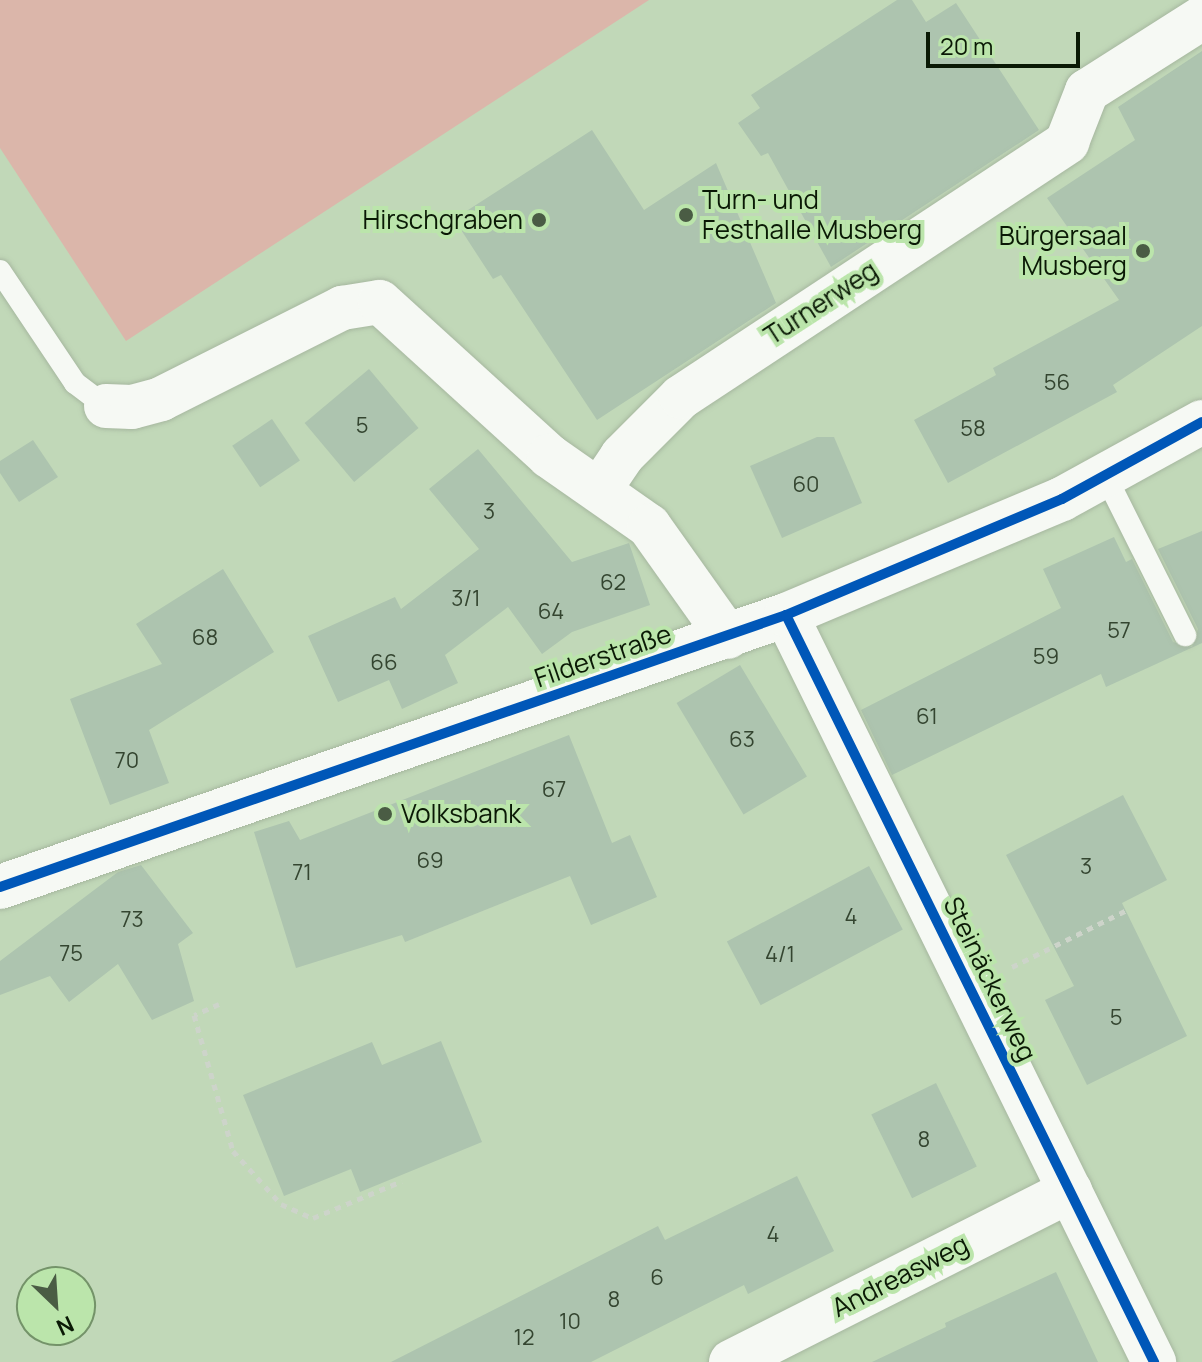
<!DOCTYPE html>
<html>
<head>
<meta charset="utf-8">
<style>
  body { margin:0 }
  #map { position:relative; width:1202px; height:1362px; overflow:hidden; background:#c1d8b8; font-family:Manrope,sans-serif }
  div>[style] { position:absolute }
  .green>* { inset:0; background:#dbb6aa }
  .building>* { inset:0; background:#adc4af; transform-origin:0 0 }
  .path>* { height:5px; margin-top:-2.5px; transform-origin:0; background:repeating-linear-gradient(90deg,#cdd4ca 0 6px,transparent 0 12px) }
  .roads { filter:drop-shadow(0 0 2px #a6b79f) drop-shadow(0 0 2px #a6b79f) }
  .service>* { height:22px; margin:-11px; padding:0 11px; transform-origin:11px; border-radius:11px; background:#f6f9f4 }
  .minor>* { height:44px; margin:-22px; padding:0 22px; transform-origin:22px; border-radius:22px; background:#f6f9f4 }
  .cycleway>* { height:10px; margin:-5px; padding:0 5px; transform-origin:5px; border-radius:5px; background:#0057b8 }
  .dots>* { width:22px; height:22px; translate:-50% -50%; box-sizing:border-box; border:4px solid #bbe5ab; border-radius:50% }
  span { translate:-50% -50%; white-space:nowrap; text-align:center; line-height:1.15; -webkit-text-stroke:8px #bbe5ab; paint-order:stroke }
  .number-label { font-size:22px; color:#344530 }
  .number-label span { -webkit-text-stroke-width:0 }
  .poi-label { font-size:26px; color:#0a1905 }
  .left { translate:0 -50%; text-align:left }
  .right { translate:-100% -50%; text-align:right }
  .street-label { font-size:26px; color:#0a1905 }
  .north { position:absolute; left:16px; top:1266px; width:80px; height:80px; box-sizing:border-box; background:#bbe5ab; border:2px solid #749369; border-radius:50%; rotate:155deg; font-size:22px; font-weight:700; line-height:32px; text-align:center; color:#0a1905 }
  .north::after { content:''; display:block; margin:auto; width:28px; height:36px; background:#4a5c44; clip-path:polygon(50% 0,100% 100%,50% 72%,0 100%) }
  .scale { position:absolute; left:926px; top:32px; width:154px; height:36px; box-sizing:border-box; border:4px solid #0a1905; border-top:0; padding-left:10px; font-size:24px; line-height:28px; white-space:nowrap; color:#0a1905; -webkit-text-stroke:6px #bbe5ab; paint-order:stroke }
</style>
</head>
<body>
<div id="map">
  <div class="green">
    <div style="clip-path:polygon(0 0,649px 0,126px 341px,0 148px)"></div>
  </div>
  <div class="building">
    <div style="clip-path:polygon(897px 0,912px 0,926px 22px,956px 3px,1039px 130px,831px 267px,768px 153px,761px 156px,738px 123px,760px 108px,751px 95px)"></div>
    <div style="clip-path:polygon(1202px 51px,1202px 326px,1113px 385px,1117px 392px,948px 483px,914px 420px,996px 375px,993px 368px,1119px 300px,1047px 198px,1135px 140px,1118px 107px)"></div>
    <div style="clip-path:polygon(592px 130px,644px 210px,716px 163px,776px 303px,597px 420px,501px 275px,493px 279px,454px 219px)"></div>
    <div style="left:369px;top:369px;width:77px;height:84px;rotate:50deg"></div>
    <div style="left:272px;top:419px;width:50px;height:48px;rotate:56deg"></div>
    <div style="clip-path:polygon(817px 437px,834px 437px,862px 503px,782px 538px,750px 466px)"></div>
    <div style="clip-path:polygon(33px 440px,58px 477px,19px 502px,0 473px,0 461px)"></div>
    <div style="clip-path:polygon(478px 449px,572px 562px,629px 543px,650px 605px,572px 632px,542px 654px,508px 607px,445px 655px,458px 683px,402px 709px,389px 680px,338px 702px,308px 636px,395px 597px,401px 609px,479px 549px,429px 489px)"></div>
    <div style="clip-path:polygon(1202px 531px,1202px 643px,1106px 687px,1101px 674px,892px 775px,861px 710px,1061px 608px,1043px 569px,1114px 537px,1126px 562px,1132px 559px,1173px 642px,1192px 647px,1198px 629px,1158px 549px)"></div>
    <div style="clip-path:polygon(223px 569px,274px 652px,149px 730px,169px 783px,110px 805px,70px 699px,162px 664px,136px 624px)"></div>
    <div style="left:740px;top:665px;width:130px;height:74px;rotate:59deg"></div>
    <div style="clip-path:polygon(569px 735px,612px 843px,630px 835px,657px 897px,591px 925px,570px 876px,405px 942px,402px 935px,296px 968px,254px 832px,289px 821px,300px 840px)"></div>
    <div style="clip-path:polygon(1123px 795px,1167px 880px,1122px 903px,1187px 1036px,1087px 1085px,1045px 1000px,1074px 986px,1006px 855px)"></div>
    <div style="clip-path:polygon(141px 865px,193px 933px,178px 944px,194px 1001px,152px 1020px,118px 964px,69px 1002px,50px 976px,0 995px,0 961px,118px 872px)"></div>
    <div style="left:869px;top:866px;width:72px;height:161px;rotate:62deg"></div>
    <div style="clip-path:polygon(441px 1041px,482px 1142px,360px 1192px,351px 1169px,284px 1196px,243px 1095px,372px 1042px,382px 1065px)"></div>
    <div style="left:936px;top:1083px;width:93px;height:72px;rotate:64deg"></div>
    <div style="clip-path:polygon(797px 1176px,834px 1251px,748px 1294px,744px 1285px,591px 1362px,391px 1362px,658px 1226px,665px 1240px)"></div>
    <div style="clip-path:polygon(1056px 1272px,1098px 1362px,872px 1362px,946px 1327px,945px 1323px)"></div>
  </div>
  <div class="path">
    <div style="left:1012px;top:967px;width:131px;rotate:-26.4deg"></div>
    <div style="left:219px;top:1004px;width:27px;rotate:156deg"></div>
    <div style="left:194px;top:1015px;width:141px;rotate:74deg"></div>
    <div style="left:233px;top:1151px;width:72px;rotate:47.8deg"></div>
    <div style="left:281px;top:1204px;width:35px;rotate:24deg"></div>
    <div style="left:313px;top:1218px;width:96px;rotate:-22.6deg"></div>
  </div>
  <div class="roads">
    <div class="service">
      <div style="left:0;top:271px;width:135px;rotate:56.2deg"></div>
      <div style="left:75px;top:383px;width:39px;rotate:37deg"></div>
      <div style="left:1106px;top:477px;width:177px;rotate:63.4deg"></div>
    </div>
    <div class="minor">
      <div style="left:106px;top:406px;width:26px;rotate:2deg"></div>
      <div style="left:132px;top:407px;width:30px;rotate:-15deg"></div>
      <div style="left:161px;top:399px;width:203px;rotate:-26.7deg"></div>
      <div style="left:342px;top:308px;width:38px;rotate:-9deg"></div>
      <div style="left:380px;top:302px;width:229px;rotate:42.3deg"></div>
      <div style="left:549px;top:456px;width:122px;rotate:35deg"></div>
      <div style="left:649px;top:526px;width:136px;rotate:54.6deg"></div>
      <div style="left:600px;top:489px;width:40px;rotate:-56deg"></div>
      <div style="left:622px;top:456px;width:83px;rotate:-45deg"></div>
      <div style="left:681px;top:397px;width:463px;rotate:-33.4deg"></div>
      <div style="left:1067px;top:142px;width:55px;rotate:-68.6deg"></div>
      <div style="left:1087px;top:91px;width:136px;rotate:-32.4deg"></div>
      <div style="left:786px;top:615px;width:833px;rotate:63.77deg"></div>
      <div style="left:0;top:887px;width:832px;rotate:-19.09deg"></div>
      <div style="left:786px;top:615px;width:299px;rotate:-22.8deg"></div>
      <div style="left:1062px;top:499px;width:160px;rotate:-28.8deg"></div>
      <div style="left:731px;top:1362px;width:380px;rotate:-26.8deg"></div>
    </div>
  </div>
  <div class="cycleway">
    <div style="left:786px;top:615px;width:833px;rotate:63.77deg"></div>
    <div style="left:0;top:887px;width:832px;rotate:-19.09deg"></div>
    <div style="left:786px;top:615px;width:299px;rotate:-22.8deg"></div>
    <div style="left:1062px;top:499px;width:160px;rotate:-28.8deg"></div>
  </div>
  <div class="dots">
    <div style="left:686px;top:215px;background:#4a5c44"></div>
    <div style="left:539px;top:220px;background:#4a5c44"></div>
    <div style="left:1143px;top:251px;background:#4a5c44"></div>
    <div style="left:385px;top:814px;background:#4a5c44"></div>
  </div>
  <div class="number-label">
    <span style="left:1057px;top:383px">56</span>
    <span style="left:362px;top:426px">5</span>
    <span style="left:973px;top:429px">58</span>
    <span style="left:806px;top:485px">60</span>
    <span style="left:489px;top:512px">3</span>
    <span style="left:613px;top:583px">62</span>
    <span style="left:466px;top:599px">3/1</span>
    <span style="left:551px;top:612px">64</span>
    <span style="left:1119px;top:631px">57</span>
    <span style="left:205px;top:638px">68</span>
    <span style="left:1046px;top:657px">59</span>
    <span style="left:384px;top:663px">66</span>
    <span style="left:927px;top:717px">61</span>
    <span style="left:742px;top:740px">63</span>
    <span style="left:127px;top:761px">70</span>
    <span style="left:554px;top:790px">67</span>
    <span style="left:430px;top:861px">69</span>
    <span style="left:1086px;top:867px">3</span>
    <span style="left:302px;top:873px">71</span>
    <span style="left:851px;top:917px">4</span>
    <span style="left:132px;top:920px">73</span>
    <span style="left:71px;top:954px">75</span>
    <span style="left:780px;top:955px">4/1</span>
    <span style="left:1116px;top:1018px">5</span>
    <span style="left:924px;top:1140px">8</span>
    <span style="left:773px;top:1235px">4</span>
    <span style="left:657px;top:1278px">6</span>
    <span style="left:614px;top:1300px">8</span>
    <span style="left:570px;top:1322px">10</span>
    <span style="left:524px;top:1338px">12</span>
  </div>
  <div class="poi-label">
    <span class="left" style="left:702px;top:215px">Turn- und<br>Festhalle Musberg</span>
    <span class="right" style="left:523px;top:220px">Hirschgraben</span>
    <span class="right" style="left:1127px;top:251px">Bürgersaal<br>Musberg</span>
    <span class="left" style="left:401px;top:814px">Volksbank</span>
  </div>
  <div class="street-label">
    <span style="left:821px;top:303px;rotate:-33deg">Turnerweg</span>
    <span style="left:603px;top:656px;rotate:-19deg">Filderstraße</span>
    <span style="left:990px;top:979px;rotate:64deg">Steinäckerweg</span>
    <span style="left:900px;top:1276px;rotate:-27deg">Andreasweg</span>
  </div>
  <div class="north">N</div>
  <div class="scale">20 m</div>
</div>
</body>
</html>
